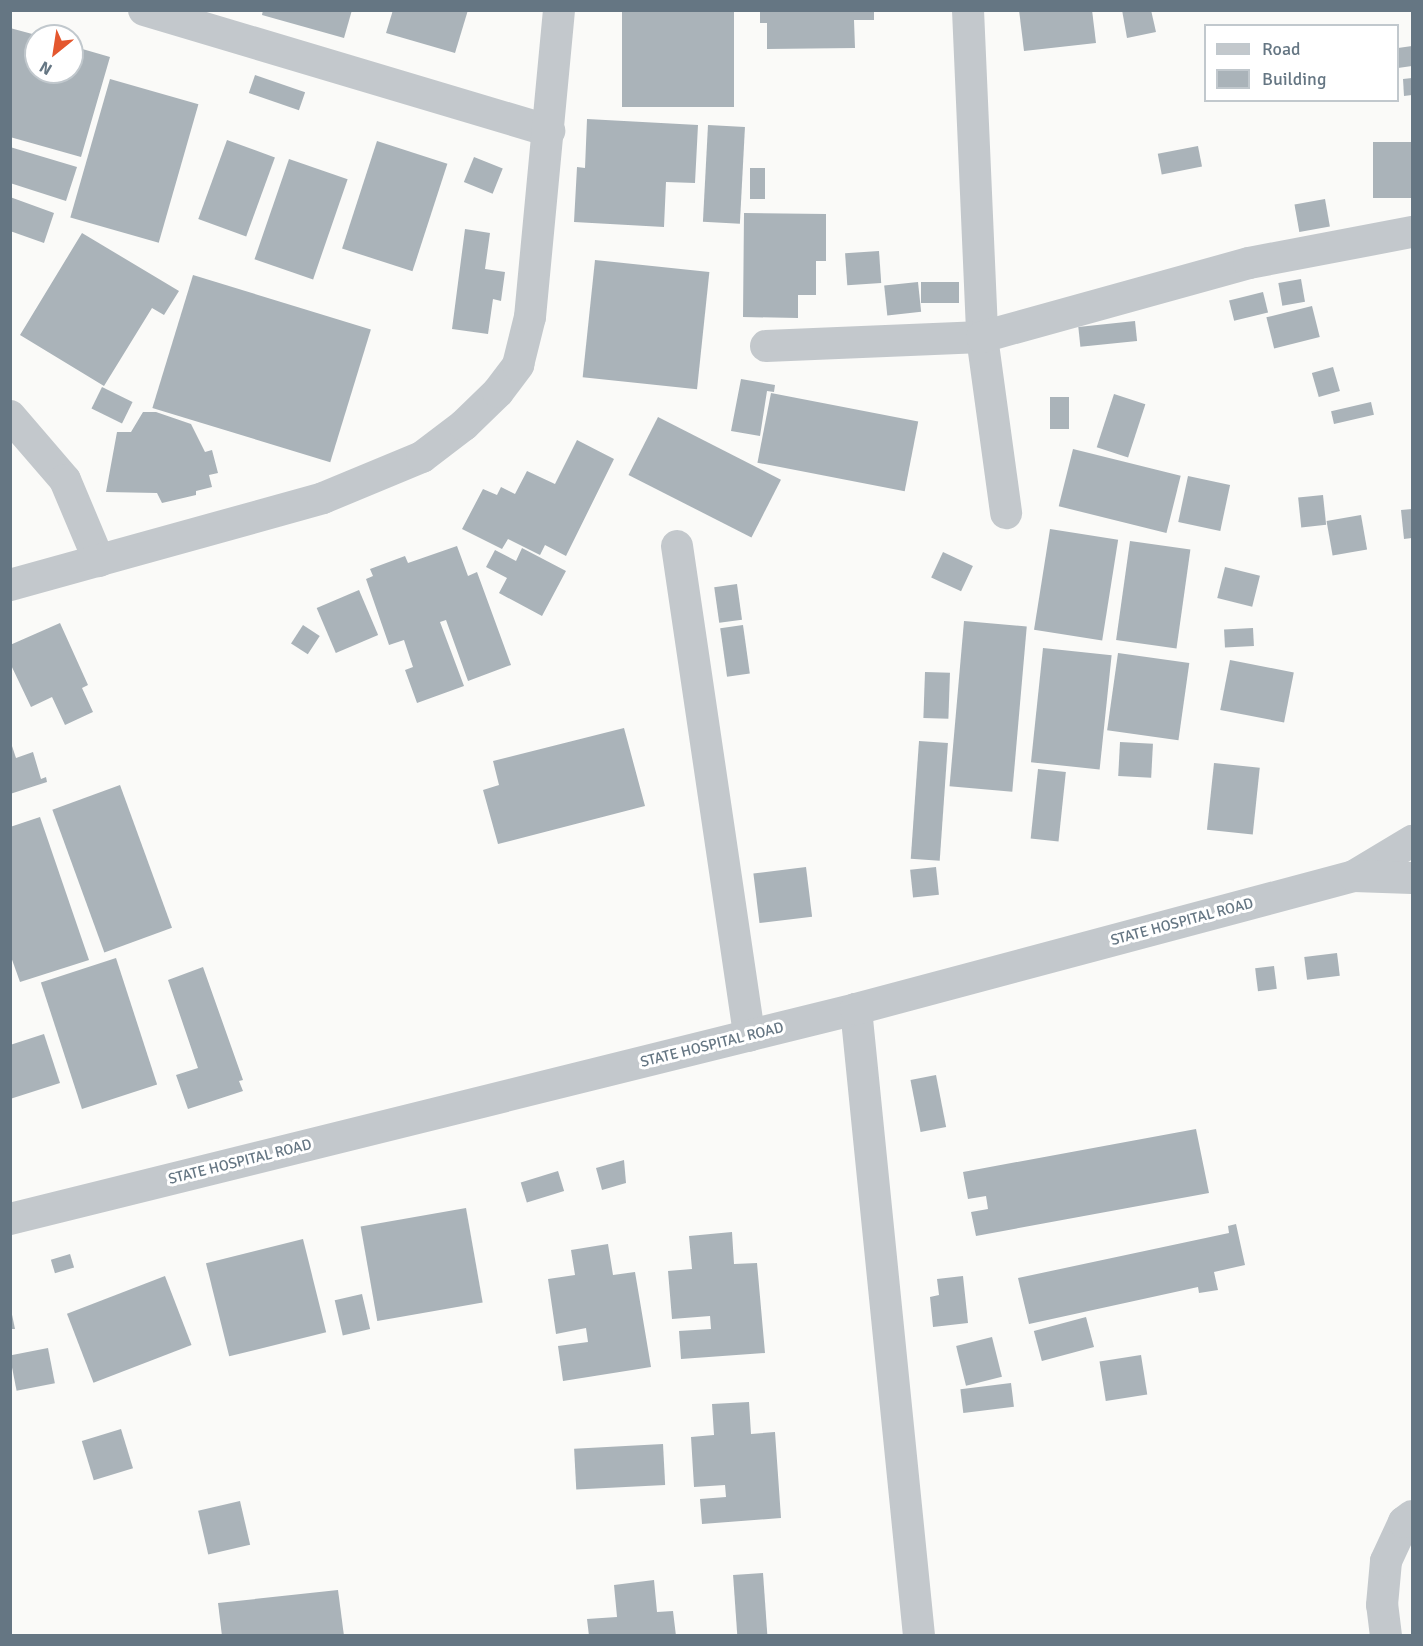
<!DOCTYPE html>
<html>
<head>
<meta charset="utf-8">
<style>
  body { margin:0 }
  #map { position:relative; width:1423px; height:1646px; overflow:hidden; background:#fafaf8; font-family:Signika,sans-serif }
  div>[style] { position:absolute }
  .building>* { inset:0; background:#aab3b9; transform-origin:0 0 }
  .minor>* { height:32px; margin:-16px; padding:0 16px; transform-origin:16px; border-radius:16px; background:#c3c8cc }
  span { translate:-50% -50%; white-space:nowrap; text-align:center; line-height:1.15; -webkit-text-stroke:6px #fff; paint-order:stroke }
  .street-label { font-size:15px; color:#657683 }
  .frame { position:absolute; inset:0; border:12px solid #657683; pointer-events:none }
  .legend { position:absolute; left:1204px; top:24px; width:195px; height:78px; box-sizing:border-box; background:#fff; border:2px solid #c1c8cd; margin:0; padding:8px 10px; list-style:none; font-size:18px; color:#657683 }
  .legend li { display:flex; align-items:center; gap:12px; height:30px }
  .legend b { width:30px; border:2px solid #c1c8cd }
  .north { position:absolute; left:24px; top:24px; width:60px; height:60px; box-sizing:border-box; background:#fff; border:2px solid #c1c8cd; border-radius:50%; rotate:210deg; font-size:16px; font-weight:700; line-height:24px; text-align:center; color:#657683 }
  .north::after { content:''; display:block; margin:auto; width:21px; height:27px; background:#e4572e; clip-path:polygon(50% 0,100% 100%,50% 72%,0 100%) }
</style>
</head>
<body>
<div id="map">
  <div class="building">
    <div style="clip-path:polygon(263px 10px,352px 10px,344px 38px,262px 15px)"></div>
    <div style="clip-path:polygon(393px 10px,468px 10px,455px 53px,386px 33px)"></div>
    <div style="left:622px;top:10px;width:112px;height:97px"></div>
    <div style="clip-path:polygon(760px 10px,874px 10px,874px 20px,854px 20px,855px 48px,767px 49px,767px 23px,760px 23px)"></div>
    <div style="clip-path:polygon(1019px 10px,1092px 10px,1096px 43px,1024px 51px)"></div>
    <div style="clip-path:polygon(1122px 10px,1151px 10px,1156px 32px,1127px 38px)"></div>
    <div style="clip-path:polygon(10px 28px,36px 35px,36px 72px,72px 72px,72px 46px,110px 57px,81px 157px,10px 137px)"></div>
    <div style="clip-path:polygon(1412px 46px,1412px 66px,1398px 68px,1398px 48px)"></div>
    <div style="left:255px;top:75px;width:53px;height:19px;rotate:19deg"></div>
    <div style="clip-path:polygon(1412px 78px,1412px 95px,1404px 96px,1403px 79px)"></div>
    <div style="left:110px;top:79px;width:92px;height:144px;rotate:16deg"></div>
    <div style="clip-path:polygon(587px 119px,698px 125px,695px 183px,666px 182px,664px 227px,574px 222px,577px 167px,585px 168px)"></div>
    <div style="left:708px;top:125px;width:37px;height:97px;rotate:3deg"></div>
    <div style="left:227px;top:140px;width:51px;height:84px;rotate:20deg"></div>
    <div style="left:377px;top:141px;width:74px;height:113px;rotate:18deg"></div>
    <div style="left:1412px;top:142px;width:56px;height:39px;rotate:90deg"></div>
    <div style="left:1198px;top:146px;width:21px;height:41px;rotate:79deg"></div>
    <div style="clip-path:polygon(10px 147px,77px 167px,66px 201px,10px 183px)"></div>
    <div style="left:474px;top:157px;width:31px;height:27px;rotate:22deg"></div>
    <div style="left:289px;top:159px;width:62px;height:106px;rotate:19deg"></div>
    <div style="left:750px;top:168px;width:15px;height:31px"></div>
    <div style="clip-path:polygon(10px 197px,54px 213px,44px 243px,10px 231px)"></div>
    <div style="left:1325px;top:199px;width:28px;height:31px;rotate:80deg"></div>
    <div style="clip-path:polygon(744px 213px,826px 214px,826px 261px,816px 261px,816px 295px,798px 295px,798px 318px,743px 317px)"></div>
    <div style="clip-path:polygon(465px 229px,490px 233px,485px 269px,505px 272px,501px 301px,493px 299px,488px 334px,452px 329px)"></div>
    <div style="clip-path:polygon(82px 233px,179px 291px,164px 315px,152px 308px,104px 386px,20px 335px)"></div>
    <div style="left:879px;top:251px;width:32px;height:34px;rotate:86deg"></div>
    <div style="left:595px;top:260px;width:115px;height:118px;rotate:6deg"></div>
    <div style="left:193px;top:275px;width:186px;height:139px;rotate:17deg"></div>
    <div style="left:1301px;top:279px;width:23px;height:23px;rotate:80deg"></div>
    <div style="left:918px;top:282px;width:30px;height:34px;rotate:84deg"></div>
    <div style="left:959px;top:282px;width:21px;height:38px;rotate:90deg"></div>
    <div style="left:1263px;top:292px;width:21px;height:35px;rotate:76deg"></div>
    <div style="left:1312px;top:306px;width:32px;height:47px;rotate:76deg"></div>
    <div style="left:1135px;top:321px;width:20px;height:57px;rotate:84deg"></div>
    <div style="left:1333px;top:367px;width:25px;height:22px;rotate:74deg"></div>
    <div style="clip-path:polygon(741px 379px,775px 385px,774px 392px,767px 391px,760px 436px,731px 431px)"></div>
    <div style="left:102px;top:387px;width:34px;height:24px;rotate:26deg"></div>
    <div style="left:771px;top:393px;width:150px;height:71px;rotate:11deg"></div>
    <div style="left:1114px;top:394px;width:33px;height:56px;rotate:18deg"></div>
    <div style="left:1050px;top:397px;width:19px;height:32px"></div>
    <div style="left:1371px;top:402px;width:13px;height:41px;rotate:77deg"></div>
    <div style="clip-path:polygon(143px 412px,156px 412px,191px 424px,205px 452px,212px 450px,218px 473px,209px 475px,212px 487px,196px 491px,196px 495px,162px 503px,157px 493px,106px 492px,117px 432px,131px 432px)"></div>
    <div style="left:658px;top:417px;width:138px;height:65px;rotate:27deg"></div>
    <div style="clip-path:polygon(577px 440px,614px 459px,566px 556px,545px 545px,540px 555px,508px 539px,502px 549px,462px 529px,483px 489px,497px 495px,501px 487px,515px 494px,527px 471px,555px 484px)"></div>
    <div style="left:1073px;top:449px;width:111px;height:59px;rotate:14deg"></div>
    <div style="left:1188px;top:476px;width:43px;height:47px;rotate:12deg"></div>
    <div style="left:1323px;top:495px;width:30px;height:25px;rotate:84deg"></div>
    <div style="clip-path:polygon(1412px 509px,1412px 538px,1404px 539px,1401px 510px)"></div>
    <div style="left:1361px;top:515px;width:35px;height:35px;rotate:80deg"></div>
    <div style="left:1050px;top:529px;width:69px;height:102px;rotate:9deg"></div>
    <div style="left:1130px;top:541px;width:61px;height:100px;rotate:8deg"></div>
    <div style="clip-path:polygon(457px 546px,468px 576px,477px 572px,511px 665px,468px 681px,446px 620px,440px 622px,464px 686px,417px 703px,405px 670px,413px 667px,404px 640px,389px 645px,366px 579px,373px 576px,370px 569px,405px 556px,408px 563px)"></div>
    <div style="clip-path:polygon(522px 548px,566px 571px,542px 616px,499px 593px,507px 578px,486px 567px,495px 550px,516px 561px)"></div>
    <div style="left:943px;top:552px;width:33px;height:28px;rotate:25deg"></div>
    <div style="left:1225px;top:567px;width:36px;height:32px;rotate:14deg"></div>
    <div style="left:737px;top:584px;width:36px;height:23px;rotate:82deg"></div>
    <div style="left:359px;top:590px;width:49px;height:46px;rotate:67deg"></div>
    <div style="left:964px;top:621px;width:63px;height:166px;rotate:5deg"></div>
    <div style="clip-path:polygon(60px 623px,88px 685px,82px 688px,93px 712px,65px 725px,52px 697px,31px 707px,10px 663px,10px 645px)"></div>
    <div style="left:303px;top:625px;width:20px;height:22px;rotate:33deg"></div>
    <div style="left:743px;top:625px;width:49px;height:23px;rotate:82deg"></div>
    <div style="left:1253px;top:628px;width:18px;height:29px;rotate:87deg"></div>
    <div style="left:1043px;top:648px;width:69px;height:115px;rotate:6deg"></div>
    <div style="left:1118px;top:653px;width:72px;height:78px;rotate:8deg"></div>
    <div style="left:1230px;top:660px;width:65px;height:51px;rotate:11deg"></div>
    <div style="left:925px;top:672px;width:25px;height:46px;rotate:2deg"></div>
    <div style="clip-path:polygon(624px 728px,645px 806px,498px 844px,483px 790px,499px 785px,493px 761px)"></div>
    <div style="left:919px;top:741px;width:29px;height:118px;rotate:4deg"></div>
    <div style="left:1120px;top:742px;width:33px;height:34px;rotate:3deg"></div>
    <div style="clip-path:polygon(11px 743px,16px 758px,33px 752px,41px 779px,46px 777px,47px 782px,10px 794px)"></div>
    <div style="left:1214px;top:763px;width:46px;height:67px;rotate:6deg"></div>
    <div style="left:1038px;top:769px;width:28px;height:70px;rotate:6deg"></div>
    <div style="left:120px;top:785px;width:152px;height:72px;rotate:70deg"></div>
    <div style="clip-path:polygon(40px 817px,89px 960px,20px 982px,10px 954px,10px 827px)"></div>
    <div style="left:806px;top:867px;width:50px;height:53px;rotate:83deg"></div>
    <div style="left:936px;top:867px;width:28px;height:26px;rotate:84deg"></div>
    <div style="left:1337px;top:953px;width:23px;height:33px;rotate:83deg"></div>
    <div style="left:116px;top:958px;width:133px;height:79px;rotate:72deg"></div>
    <div style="left:1274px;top:966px;width:23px;height:19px;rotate:83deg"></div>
    <div style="clip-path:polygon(203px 967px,243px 1080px,239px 1081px,243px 1091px,188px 1109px,176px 1075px,198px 1068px,168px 980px)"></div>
    <div style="clip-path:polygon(44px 1034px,60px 1083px,10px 1099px,10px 1045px)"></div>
    <div style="left:936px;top:1075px;width:53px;height:26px;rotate:79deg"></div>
    <div style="clip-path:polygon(1196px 1129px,1209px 1193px,976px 1236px,971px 1212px,988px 1209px,986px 1196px,968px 1199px,963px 1172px)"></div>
    <div style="clip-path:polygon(624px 1160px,626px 1183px,602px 1190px,596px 1168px)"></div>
    <div style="left:558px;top:1171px;width:21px;height:39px;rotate:73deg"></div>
    <div style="left:466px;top:1208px;width:96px;height:107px;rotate:80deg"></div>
    <div style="clip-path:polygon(1236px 1224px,1245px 1265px,1214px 1272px,1218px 1290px,1199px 1293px,1198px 1287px,1029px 1324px,1018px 1278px,1229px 1233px,1228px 1226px)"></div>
    <div style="clip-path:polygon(732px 1232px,734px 1264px,757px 1263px,765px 1353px,681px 1359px,679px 1331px,711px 1329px,710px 1316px,672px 1319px,668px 1271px,692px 1269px,689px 1236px)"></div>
    <div style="left:303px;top:1239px;width:96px;height:100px;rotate:76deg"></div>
    <div style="clip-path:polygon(608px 1244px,613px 1275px,635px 1272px,651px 1367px,563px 1381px,558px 1346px,588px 1342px,586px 1328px,556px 1334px,548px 1279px,575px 1275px,571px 1250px)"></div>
    <div style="left:70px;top:1254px;width:14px;height:20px;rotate:73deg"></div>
    <div style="left:165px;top:1276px;width:74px;height:105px;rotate:69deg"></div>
    <div style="clip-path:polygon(963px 1276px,968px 1323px,933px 1327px,930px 1297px,939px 1295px,937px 1279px)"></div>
    <div style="left:362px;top:1294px;width:36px;height:28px;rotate:77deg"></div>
    <div style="clip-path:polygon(10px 1305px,15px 1329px,10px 1329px)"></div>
    <div style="left:1086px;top:1317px;width:31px;height:54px;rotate:75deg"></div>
    <div style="left:992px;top:1337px;width:41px;height:37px;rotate:76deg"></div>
    <div style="left:48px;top:1348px;width:36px;height:39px;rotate:79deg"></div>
    <div style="left:1141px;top:1355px;width:40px;height:42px;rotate:81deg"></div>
    <div style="left:1011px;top:1383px;width:24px;height:51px;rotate:83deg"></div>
    <div style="clip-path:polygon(749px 1402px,751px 1434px,775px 1432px,781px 1518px,702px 1524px,700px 1499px,726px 1497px,725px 1485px,694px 1487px,691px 1437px,714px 1435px,712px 1404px)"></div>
    <div style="left:121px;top:1429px;width:41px;height:41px;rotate:73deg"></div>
    <div style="left:663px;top:1444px;width:41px;height:89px;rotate:87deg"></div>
    <div style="left:240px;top:1501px;width:45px;height:43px;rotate:77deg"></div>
    <div style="left:763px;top:1573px;width:63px;height:30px;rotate:86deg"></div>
    <div style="clip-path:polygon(654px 1580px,657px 1612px,673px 1611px,676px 1636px,589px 1636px,587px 1619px,617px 1617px,614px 1585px)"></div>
    <div style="clip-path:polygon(338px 1590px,344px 1636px,222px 1636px,218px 1603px)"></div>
  </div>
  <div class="minor">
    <div style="left:144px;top:10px;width:423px;rotate:16.6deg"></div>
    <div style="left:968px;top:10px;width:327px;rotate:87.5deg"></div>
    <div style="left:982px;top:337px;width:178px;rotate:82.2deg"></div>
    <div style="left:766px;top:346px;width:216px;rotate:-2.4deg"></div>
    <div style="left:982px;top:337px;width:277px;rotate:-15.5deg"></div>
    <div style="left:1249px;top:263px;width:166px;rotate:-10.8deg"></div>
    <div style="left:10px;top:416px;width:84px;rotate:49.3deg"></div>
    <div style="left:65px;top:480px;width:88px;rotate:67.2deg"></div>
    <div style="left:677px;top:546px;width:495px;rotate:81.6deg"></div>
    <div style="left:10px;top:585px;width:325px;rotate:-15.5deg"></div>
    <div style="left:323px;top:498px;width:107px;rotate:-22.5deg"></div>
    <div style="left:422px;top:457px;width:53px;rotate:-37.3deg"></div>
    <div style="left:464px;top:425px;width:47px;rotate:-44.1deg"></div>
    <div style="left:498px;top:392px;width:34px;rotate:-53deg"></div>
    <div style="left:518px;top:365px;width:49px;rotate:-76deg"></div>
    <div style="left:530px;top:317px;width:308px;rotate:-84.6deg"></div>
    <div style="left:1354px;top:876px;width:68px;rotate:-31.1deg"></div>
    <div style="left:856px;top:1009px;width:630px;rotate:84.26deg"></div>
    <div style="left:10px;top:1219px;width:872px;rotate:-13.94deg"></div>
    <div style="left:856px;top:1009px;width:515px;rotate:-14.95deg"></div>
    <div style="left:1354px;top:876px;width:58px;rotate:2deg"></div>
    <div style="left:1386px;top:1636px;width:31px;rotate:-97deg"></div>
    <div style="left:1382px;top:1605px;width:44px;rotate:-84.8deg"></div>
    <div style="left:1386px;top:1561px;width:43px;rotate:-65.2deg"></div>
    <div style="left:1404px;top:1522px;width:10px;rotate:-37deg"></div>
  </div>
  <div class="street-label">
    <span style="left:1182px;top:922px;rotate:-15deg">STATE HOSPITAL ROAD</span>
    <span style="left:712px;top:1045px;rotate:-14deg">STATE HOSPITAL ROAD</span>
    <span style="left:240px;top:1162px;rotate:-14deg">STATE HOSPITAL ROAD</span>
  </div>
  <div class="frame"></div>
  <ul class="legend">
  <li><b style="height:8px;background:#c3c8cc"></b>Road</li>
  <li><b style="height:16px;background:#aab3b9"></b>Building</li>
  </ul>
  <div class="north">N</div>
</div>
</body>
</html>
